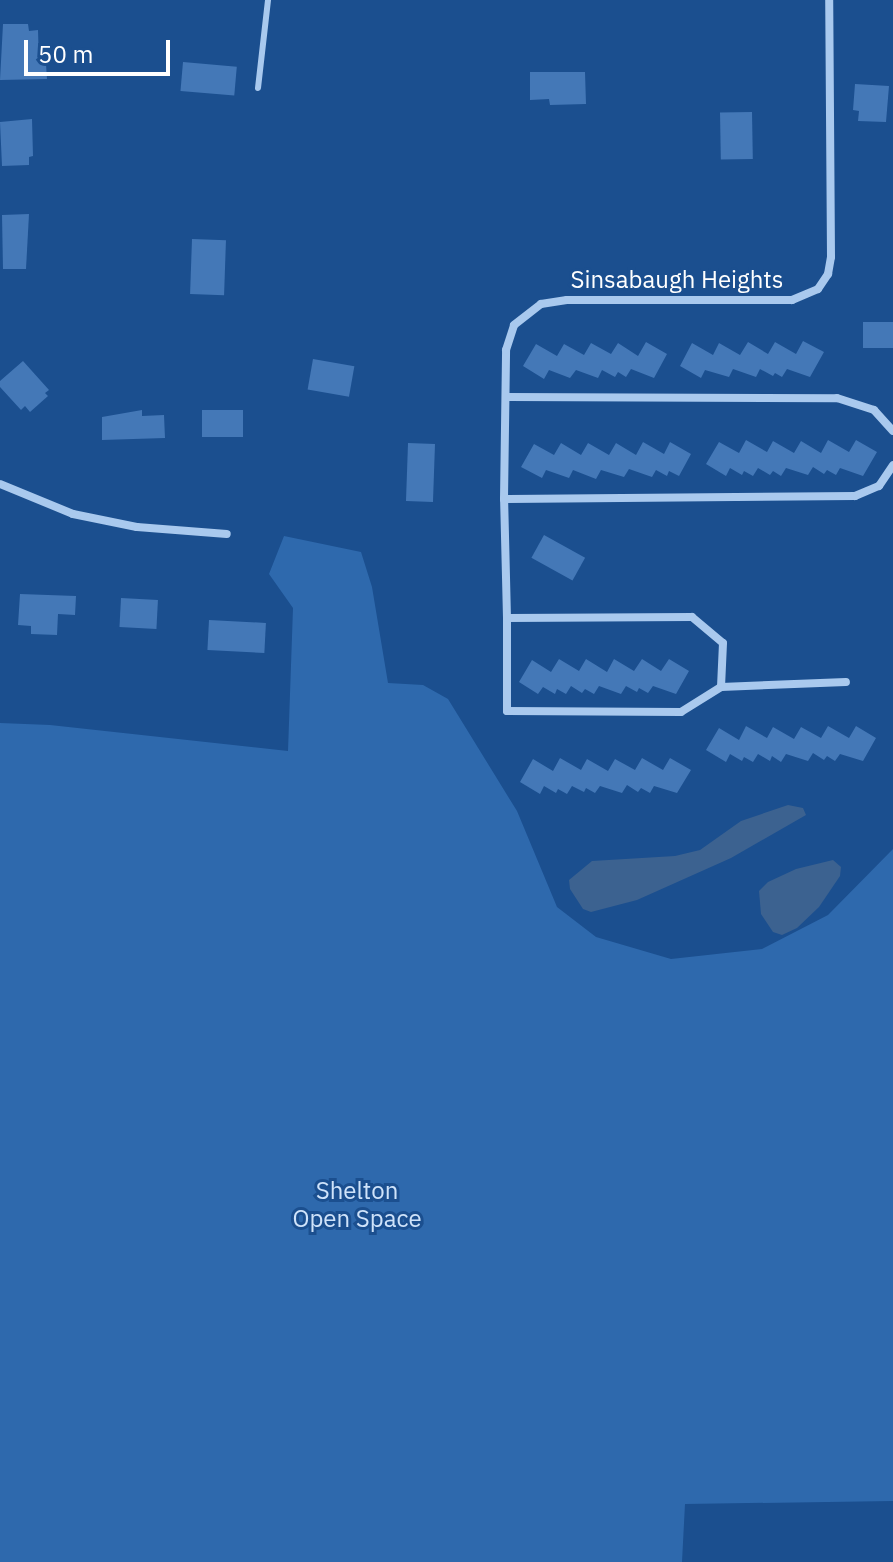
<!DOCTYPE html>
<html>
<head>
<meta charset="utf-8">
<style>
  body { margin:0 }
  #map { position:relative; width:893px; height:1562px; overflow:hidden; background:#1b4f8f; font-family:"IBM Plex Sans",sans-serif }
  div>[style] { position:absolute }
  .green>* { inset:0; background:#2e69ad }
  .water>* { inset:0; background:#3c6290 }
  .building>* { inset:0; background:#4478b7; transform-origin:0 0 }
  .service>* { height:6px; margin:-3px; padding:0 3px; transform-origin:3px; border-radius:3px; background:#a9c9ee }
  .minor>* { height:8px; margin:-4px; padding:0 4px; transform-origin:4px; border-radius:4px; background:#a9c9ee }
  span { translate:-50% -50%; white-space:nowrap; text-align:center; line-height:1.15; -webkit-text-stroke:6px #1b4f8f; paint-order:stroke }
  .street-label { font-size:24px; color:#fff }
  .park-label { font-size:24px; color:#cfe3fa }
  .scale { position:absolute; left:24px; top:40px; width:146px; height:36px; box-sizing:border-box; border:4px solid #fff; border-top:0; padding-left:10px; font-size:24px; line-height:28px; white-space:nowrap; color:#fff; -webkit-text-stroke:6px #1b4f8f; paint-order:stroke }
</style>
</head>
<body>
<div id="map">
  <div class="green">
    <div style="clip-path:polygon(284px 536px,361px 552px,372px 587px,388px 683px,423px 685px,448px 699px,517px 811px,557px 907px,596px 937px,671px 959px,762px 949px,828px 915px,893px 849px,893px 1501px,685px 1504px,682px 1562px,0 1562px,0 723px,50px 725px,288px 751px,293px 608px,269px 574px)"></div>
  </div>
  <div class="water">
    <div style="clip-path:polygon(788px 805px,803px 808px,806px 815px,731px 858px,637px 900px,591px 912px,583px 909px,570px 889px,569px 880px,592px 861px,675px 856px,700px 850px,741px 821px)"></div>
    <div style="clip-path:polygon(833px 860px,841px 867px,840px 876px,819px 907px,797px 928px,782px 935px,773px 932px,761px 914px,759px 891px,768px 882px,796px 869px)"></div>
  </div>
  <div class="building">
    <div style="clip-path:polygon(3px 24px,28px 24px,29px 31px,38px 30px,39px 64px,46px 64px,47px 79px,0 80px)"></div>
    <div style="left:183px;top:62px;width:54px;height:29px;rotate:5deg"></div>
    <div style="clip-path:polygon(530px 72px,585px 72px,586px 104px,550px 105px,549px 99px,530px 100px)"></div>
    <div style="clip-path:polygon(855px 84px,889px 86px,886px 122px,858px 121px,859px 111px,853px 110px)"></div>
    <div style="left:752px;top:112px;width:47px;height:32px;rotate:89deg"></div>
    <div style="clip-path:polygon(32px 119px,33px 156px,29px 157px,29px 165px,2px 166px,0 122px)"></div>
    <div style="clip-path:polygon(29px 214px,26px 269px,3px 269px,2px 215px)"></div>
    <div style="left:192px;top:239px;width:34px;height:55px;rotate:2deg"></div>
    <div style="left:863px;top:322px;width:30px;height:26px"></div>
    <div style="clip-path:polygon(803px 341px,824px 352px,810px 377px,787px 369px,782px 377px,775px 373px,773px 376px,760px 369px,756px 377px,733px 369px,729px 377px,705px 370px,701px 378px,680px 366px,692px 343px,713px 355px,719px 343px,740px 355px,748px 342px,768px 354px,775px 342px,796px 354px)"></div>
    <div style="clip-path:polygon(646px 342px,667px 354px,654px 378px,631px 369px,626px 377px,618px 372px,615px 377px,602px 370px,598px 378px,576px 370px,570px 378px,549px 370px,544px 379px,523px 366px,536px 344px,557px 356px,564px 344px,584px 355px,591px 343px,611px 354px,618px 343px,638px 356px)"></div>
    <div style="left:313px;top:359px;width:42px;height:31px;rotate:10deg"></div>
    <div style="clip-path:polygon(23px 361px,49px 390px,45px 393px,48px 396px,30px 412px,25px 406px,21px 410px,0 387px,0 381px)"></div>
    <div style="clip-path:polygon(142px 410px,142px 416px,164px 415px,165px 438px,102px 440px,102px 417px)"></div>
    <div style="left:243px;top:410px;width:27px;height:41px;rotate:90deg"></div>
    <div style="clip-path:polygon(746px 440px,767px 452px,773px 441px,794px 453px,801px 441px,821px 453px,828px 440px,849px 452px,856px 440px,877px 452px,863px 476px,840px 468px,836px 475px,827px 470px,824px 474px,813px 467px,808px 475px,786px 468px,781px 476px,773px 471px,770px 475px,758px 468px,753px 476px,744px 471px,742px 475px,730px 468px,726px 476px,706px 464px,719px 442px,739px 453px)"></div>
    <div style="clip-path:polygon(643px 442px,664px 454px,670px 442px,691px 454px,679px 476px,669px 471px,667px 476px,656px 470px,652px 477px,629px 469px,624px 477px,601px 470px,596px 479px,573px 470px,569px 478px,546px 470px,542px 478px,521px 467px,534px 444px,554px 455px,561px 443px,581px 455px,588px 443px,609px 455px,616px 443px,636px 455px)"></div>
    <div style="left:435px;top:444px;width:58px;height:27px;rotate:92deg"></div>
    <div style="left:544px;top:535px;width:47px;height:26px;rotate:29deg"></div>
    <div style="clip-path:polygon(20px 594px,76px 596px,75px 615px,58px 614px,57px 635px,31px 634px,31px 626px,18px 625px)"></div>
    <div style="left:121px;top:598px;width:37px;height:29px;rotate:3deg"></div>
    <div style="left:209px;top:620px;width:57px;height:30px;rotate:3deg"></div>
    <div style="clip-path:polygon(559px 659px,579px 671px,586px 659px,607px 672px,614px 659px,634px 671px,642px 659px,661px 671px,669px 659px,689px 671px,676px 694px,653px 686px,648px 693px,639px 688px,637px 692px,626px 686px,621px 694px,599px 686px,594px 694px,585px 689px,582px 693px,571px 686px,566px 694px,557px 689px,555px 694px,543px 687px,538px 694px,519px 682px,532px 660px,551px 672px)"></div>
    <div style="clip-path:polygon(746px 726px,767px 738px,773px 727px,794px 739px,801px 727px,821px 738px,828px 726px,849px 738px,856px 726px,876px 738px,863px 761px,840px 754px,835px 761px,827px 756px,824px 760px,813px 753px,808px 761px,786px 754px,781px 762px,772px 756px,770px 761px,758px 754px,753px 762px,744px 757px,742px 761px,730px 754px,726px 762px,706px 750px,719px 728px,739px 740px)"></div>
    <div style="clip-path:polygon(560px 758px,581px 770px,587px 759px,608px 771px,615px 759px,635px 770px,642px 758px,663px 770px,670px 758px,691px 770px,677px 793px,654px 786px,650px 793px,641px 788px,638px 792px,627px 785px,622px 793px,600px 786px,595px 793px,586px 788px,584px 792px,572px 786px,567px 794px,558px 789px,556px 793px,544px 786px,540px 794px,520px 782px,533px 759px,553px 771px)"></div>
  </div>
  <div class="service">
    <div style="left:258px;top:88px;width:89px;rotate:-83.5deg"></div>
  </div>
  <div class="minor">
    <div style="left:506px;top:397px;width:331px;rotate:0.2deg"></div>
    <div style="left:837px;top:398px;width:39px;rotate:18deg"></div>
    <div style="left:874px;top:410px;width:28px;rotate:48deg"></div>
    <div style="left:0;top:484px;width:79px;rotate:22.3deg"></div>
    <div style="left:73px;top:514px;width:65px;rotate:11.5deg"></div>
    <div style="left:137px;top:527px;width:90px;rotate:4.4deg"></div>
    <div style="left:504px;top:499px;width:351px;rotate:-0.5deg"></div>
    <div style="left:855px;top:496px;width:26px;rotate:-23deg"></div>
    <div style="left:879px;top:486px;width:25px;rotate:-56deg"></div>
    <div style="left:692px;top:617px;width:40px;rotate:40deg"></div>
    <div style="left:723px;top:643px;width:44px;rotate:92.6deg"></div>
    <div style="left:721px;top:687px;width:47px;rotate:148deg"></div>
    <div style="left:681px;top:712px;width:174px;rotate:-179.7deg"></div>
    <div style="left:507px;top:711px;width:93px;rotate:-90deg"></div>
    <div style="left:507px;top:618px;width:185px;rotate:-0.3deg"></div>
    <div style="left:507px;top:618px;width:119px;rotate:-91.4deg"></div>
    <div style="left:504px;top:499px;width:149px;rotate:-89.2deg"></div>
    <div style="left:506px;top:350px;width:26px;rotate:-72deg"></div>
    <div style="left:514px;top:325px;width:34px;rotate:-38deg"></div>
    <div style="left:541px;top:304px;width:26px;rotate:-9deg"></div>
    <div style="left:567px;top:300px;width:225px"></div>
    <div style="left:792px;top:300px;width:28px;rotate:-23deg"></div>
    <div style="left:818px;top:289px;width:18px;rotate:-56deg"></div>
    <div style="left:828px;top:274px;width:17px;rotate:-80deg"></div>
    <div style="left:831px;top:257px;width:257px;rotate:-90.4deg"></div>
    <div style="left:721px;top:687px;width:125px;rotate:-2.3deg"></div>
  </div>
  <div class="street-label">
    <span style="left:677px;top:280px">Sinsabaugh Heights</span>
  </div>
  <div class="park-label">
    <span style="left:357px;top:1205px">Shelton<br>Open Space</span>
  </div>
  <div class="scale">50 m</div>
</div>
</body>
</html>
